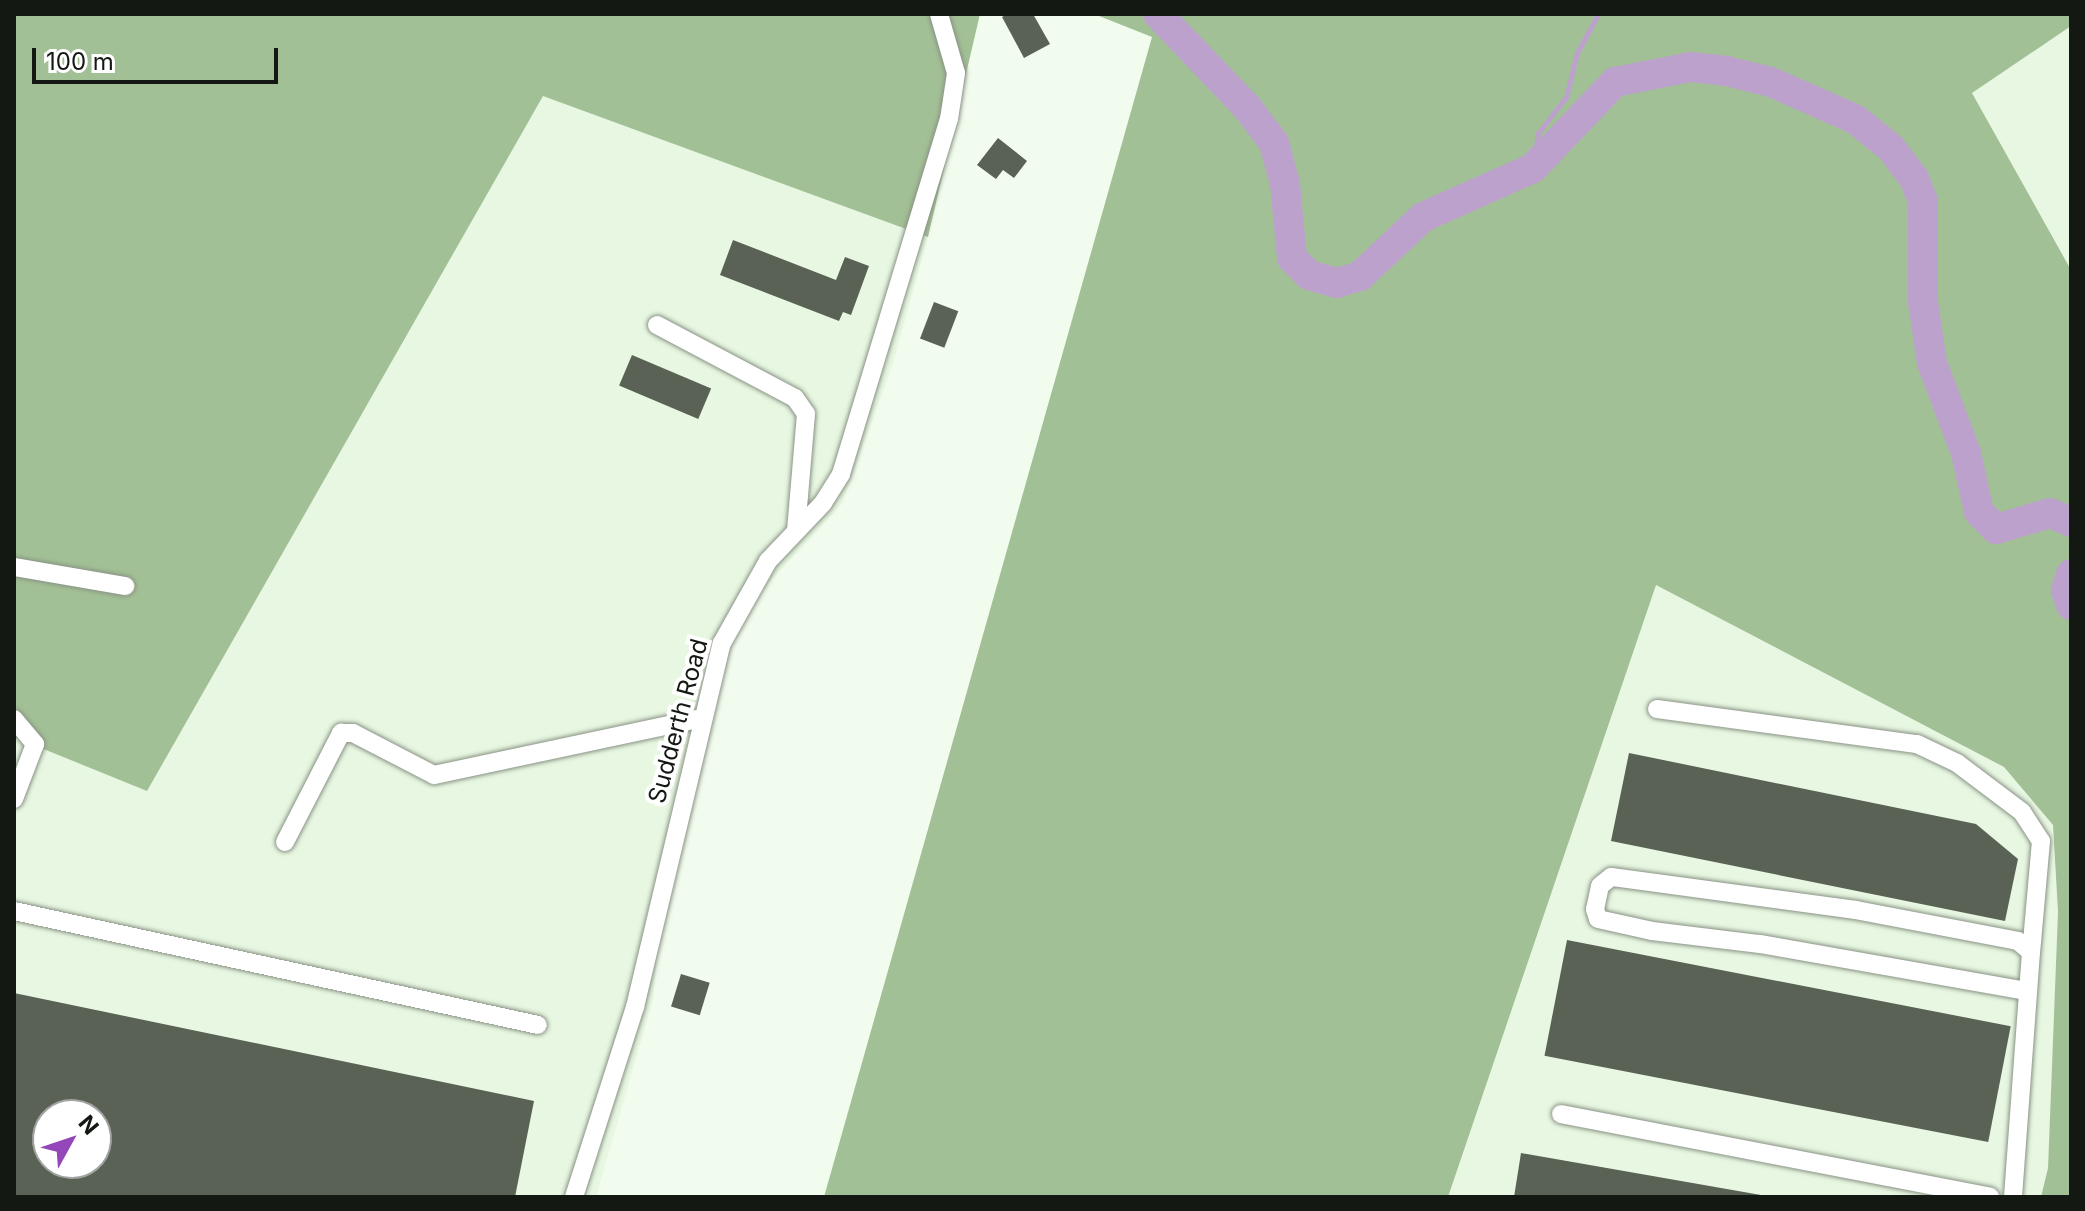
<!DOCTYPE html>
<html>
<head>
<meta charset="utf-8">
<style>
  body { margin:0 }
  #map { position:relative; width:2085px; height:1211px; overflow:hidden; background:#f2fcee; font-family:Inter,sans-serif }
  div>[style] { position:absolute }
  .built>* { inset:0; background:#e7f7e1 }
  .forest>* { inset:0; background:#a2c095 }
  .stream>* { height:5px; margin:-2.5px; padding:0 2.5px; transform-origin:2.5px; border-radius:2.5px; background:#bda1cd }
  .river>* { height:30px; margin:-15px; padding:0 15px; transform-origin:15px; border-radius:15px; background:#bda1cd }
  .building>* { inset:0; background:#5a6256; transform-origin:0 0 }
  .roads { filter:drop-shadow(0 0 2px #899285) drop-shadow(0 0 2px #899285) }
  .minor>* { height:18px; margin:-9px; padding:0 9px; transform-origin:9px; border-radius:9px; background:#fff }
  span { translate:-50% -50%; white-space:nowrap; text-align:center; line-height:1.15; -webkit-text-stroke:8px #fff; paint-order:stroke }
  .street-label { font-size:24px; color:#141813 }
  .frame { position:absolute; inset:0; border:16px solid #141813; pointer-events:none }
  .north { position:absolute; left:32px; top:1099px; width:80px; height:80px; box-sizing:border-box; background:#fff; border:2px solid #a1a3a1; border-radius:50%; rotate:50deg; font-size:22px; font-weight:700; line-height:32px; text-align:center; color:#141813 }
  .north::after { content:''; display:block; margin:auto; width:28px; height:36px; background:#9347b8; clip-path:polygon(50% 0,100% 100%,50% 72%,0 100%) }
  .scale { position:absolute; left:32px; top:48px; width:246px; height:36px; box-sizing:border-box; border:4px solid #141813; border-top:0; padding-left:10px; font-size:24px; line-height:28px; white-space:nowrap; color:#141813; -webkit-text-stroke:6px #fff; paint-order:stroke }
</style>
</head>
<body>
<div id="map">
  <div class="built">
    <div style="clip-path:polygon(2071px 26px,2071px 270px,1972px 93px)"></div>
    <div style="clip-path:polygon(evenodd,543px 95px,928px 237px,893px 364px,842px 504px,716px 640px,664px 878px,653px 1000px,596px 1197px,14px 1197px,14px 737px,147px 790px,543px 95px,48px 1115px,96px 1115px,96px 1163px,48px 1163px,48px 1115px)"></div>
    <div style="clip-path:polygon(1656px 585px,2004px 767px,2053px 825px,2058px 912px,2048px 1168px,2041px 1197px,1448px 1197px)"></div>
  </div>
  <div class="forest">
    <div style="clip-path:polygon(14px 14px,980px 14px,928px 237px,543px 96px,147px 791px,14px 737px)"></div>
    <div style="clip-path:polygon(1094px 14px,2071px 14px,2071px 26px,1972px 93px,2071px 270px,2071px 1197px,2041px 1197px,2048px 1168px,2058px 912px,2053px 825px,2004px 767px,1656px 585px,1448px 1197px,824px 1197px,1152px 37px)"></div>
  </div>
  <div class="stream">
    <div style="left:1533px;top:168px;width:35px;rotate:-82deg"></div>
    <div style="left:1538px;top:133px;width:46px;rotate:-52.1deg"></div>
    <div style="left:1566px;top:97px;width:45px;rotate:-76deg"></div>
    <div style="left:1577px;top:53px;width:44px;rotate:-61.7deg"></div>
  </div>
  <div class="river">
    <div style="left:1158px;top:14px;width:129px;rotate:46.3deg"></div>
    <div style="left:1247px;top:107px;width:45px;rotate:53.1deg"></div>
    <div style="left:1274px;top:143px;width:42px;rotate:75deg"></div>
    <div style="left:1285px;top:184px;width:74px;rotate:84.6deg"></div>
    <div style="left:1292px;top:258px;width:24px;rotate:45deg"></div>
    <div style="left:1309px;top:275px;width:29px;rotate:16deg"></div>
    <div style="left:1337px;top:283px;width:24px;rotate:-17deg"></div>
    <div style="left:1360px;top:276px;width:86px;rotate:-43.1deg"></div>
    <div style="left:1423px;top:217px;width:120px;rotate:-24deg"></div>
    <div style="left:1533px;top:168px;width:119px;rotate:-46.4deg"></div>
    <div style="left:1615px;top:82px;width:76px;rotate:-11.3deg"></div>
    <div style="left:1690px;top:67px;width:36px;rotate:6deg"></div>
    <div style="left:1726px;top:71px;width:46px;rotate:13.7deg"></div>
    <div style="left:1771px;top:82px;width:92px;rotate:23.8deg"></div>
    <div style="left:1855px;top:119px;width:46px;rotate:38.9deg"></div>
    <div style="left:1891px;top:148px;width:38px;rotate:53deg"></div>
    <div style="left:1914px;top:178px;width:25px;rotate:69deg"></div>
    <div style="left:1923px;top:201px;width:101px;rotate:90deg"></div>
    <div style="left:1923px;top:302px;width:62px;rotate:81.6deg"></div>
    <div style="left:1932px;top:363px;width:96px;rotate:69.3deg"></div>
    <div style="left:1966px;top:453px;width:60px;rotate:77.6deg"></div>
    <div style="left:1979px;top:512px;width:24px;rotate:45deg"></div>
    <div style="left:1996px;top:529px;width:56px;rotate:-16.5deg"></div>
    <div style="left:2050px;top:513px;width:23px;rotate:23deg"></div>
    <div style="left:2071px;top:574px;width:17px;rotate:107deg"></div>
    <div style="left:2066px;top:590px;width:16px;rotate:72deg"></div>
  </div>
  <div class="building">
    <div style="clip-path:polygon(1007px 14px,1033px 14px,1050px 44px,1024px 58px,1002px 17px)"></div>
    <div style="clip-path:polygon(998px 138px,1027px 161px,1014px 178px,1003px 170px,996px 179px,977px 165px)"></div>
    <div style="clip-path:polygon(733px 240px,836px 280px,845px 257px,869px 266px,851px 315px,843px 312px,839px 321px,720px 275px)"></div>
    <div style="left:934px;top:302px;width:26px;height:39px;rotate:21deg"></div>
    <div style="left:632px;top:355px;width:86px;height:33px;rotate:23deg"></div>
    <div style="clip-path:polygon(1629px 753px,1976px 824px,2018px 859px,2005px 921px,1611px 841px)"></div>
    <div style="left:1567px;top:940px;width:452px;height:118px;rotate:11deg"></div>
    <div style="left:681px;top:974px;width:30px;height:34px;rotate:17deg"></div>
    <div style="clip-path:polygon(evenodd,14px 993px,534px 1101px,515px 1197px,14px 1197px,14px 993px,48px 1115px,96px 1115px,96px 1163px,48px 1163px,48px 1115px)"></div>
    <div style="clip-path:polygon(1521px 1153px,1761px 1195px,1761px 1197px,1514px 1197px)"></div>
  </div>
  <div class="roads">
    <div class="minor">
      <div style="left:657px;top:325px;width:156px;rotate:27.9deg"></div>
      <div style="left:795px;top:398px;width:19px;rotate:55deg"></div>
      <div style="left:806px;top:414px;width:117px;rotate:94.9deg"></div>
      <div style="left:14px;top:567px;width:113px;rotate:9.7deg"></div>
      <div style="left:1657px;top:709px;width:262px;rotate:7.7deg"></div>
      <div style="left:1917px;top:744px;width:44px;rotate:25.4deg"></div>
      <div style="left:1957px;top:763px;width:81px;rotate:37deg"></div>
      <div style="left:2022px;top:812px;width:35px;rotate:57deg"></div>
      <div style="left:2041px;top:841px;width:111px;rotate:95.1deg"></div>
      <div style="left:14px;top:719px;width:33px;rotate:50deg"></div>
      <div style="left:35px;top:744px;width:59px;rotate:110.9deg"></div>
      <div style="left:285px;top:842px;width:123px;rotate:-62.8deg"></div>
      <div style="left:341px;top:733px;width:12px"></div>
      <div style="left:353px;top:733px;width:91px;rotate:27.4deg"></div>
      <div style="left:434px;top:775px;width:274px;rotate:-12deg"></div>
      <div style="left:14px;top:911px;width:536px;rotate:12.27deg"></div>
      <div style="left:1561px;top:1114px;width:437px;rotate:10.9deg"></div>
      <div style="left:574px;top:1197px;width:200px;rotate:-72.2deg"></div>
      <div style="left:635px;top:1007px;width:374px;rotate:-76.6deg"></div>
      <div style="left:722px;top:643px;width:94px;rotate:-60.7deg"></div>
      <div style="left:768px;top:561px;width:80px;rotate:-46.5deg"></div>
      <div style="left:823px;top:503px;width:34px;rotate:-58deg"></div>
      <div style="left:841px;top:474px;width:371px;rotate:-73.1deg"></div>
      <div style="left:949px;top:119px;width:47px;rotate:-81.3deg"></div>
      <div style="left:956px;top:73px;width:61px;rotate:-106.1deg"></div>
      <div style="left:2013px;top:1197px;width:246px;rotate:-85.8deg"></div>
      <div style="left:2031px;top:952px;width:17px;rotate:-140deg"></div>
      <div style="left:2018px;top:941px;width:165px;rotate:-169.2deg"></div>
      <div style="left:1856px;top:910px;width:247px;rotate:-172.3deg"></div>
      <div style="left:1611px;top:877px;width:14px;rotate:141deg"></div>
      <div style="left:1600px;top:886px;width:24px;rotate:102deg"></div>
      <div style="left:1595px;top:909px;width:10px;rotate:73deg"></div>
      <div style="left:1598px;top:919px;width:55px;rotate:12.5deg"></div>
      <div style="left:1652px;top:931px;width:109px;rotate:6.9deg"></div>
      <div style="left:1760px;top:944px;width:271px;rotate:10deg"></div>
    </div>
  </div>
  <div class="street-label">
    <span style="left:678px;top:721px;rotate:-75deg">Sudderth Road</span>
  </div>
  <div class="frame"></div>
  <div class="north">N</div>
  <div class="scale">100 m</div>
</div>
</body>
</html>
